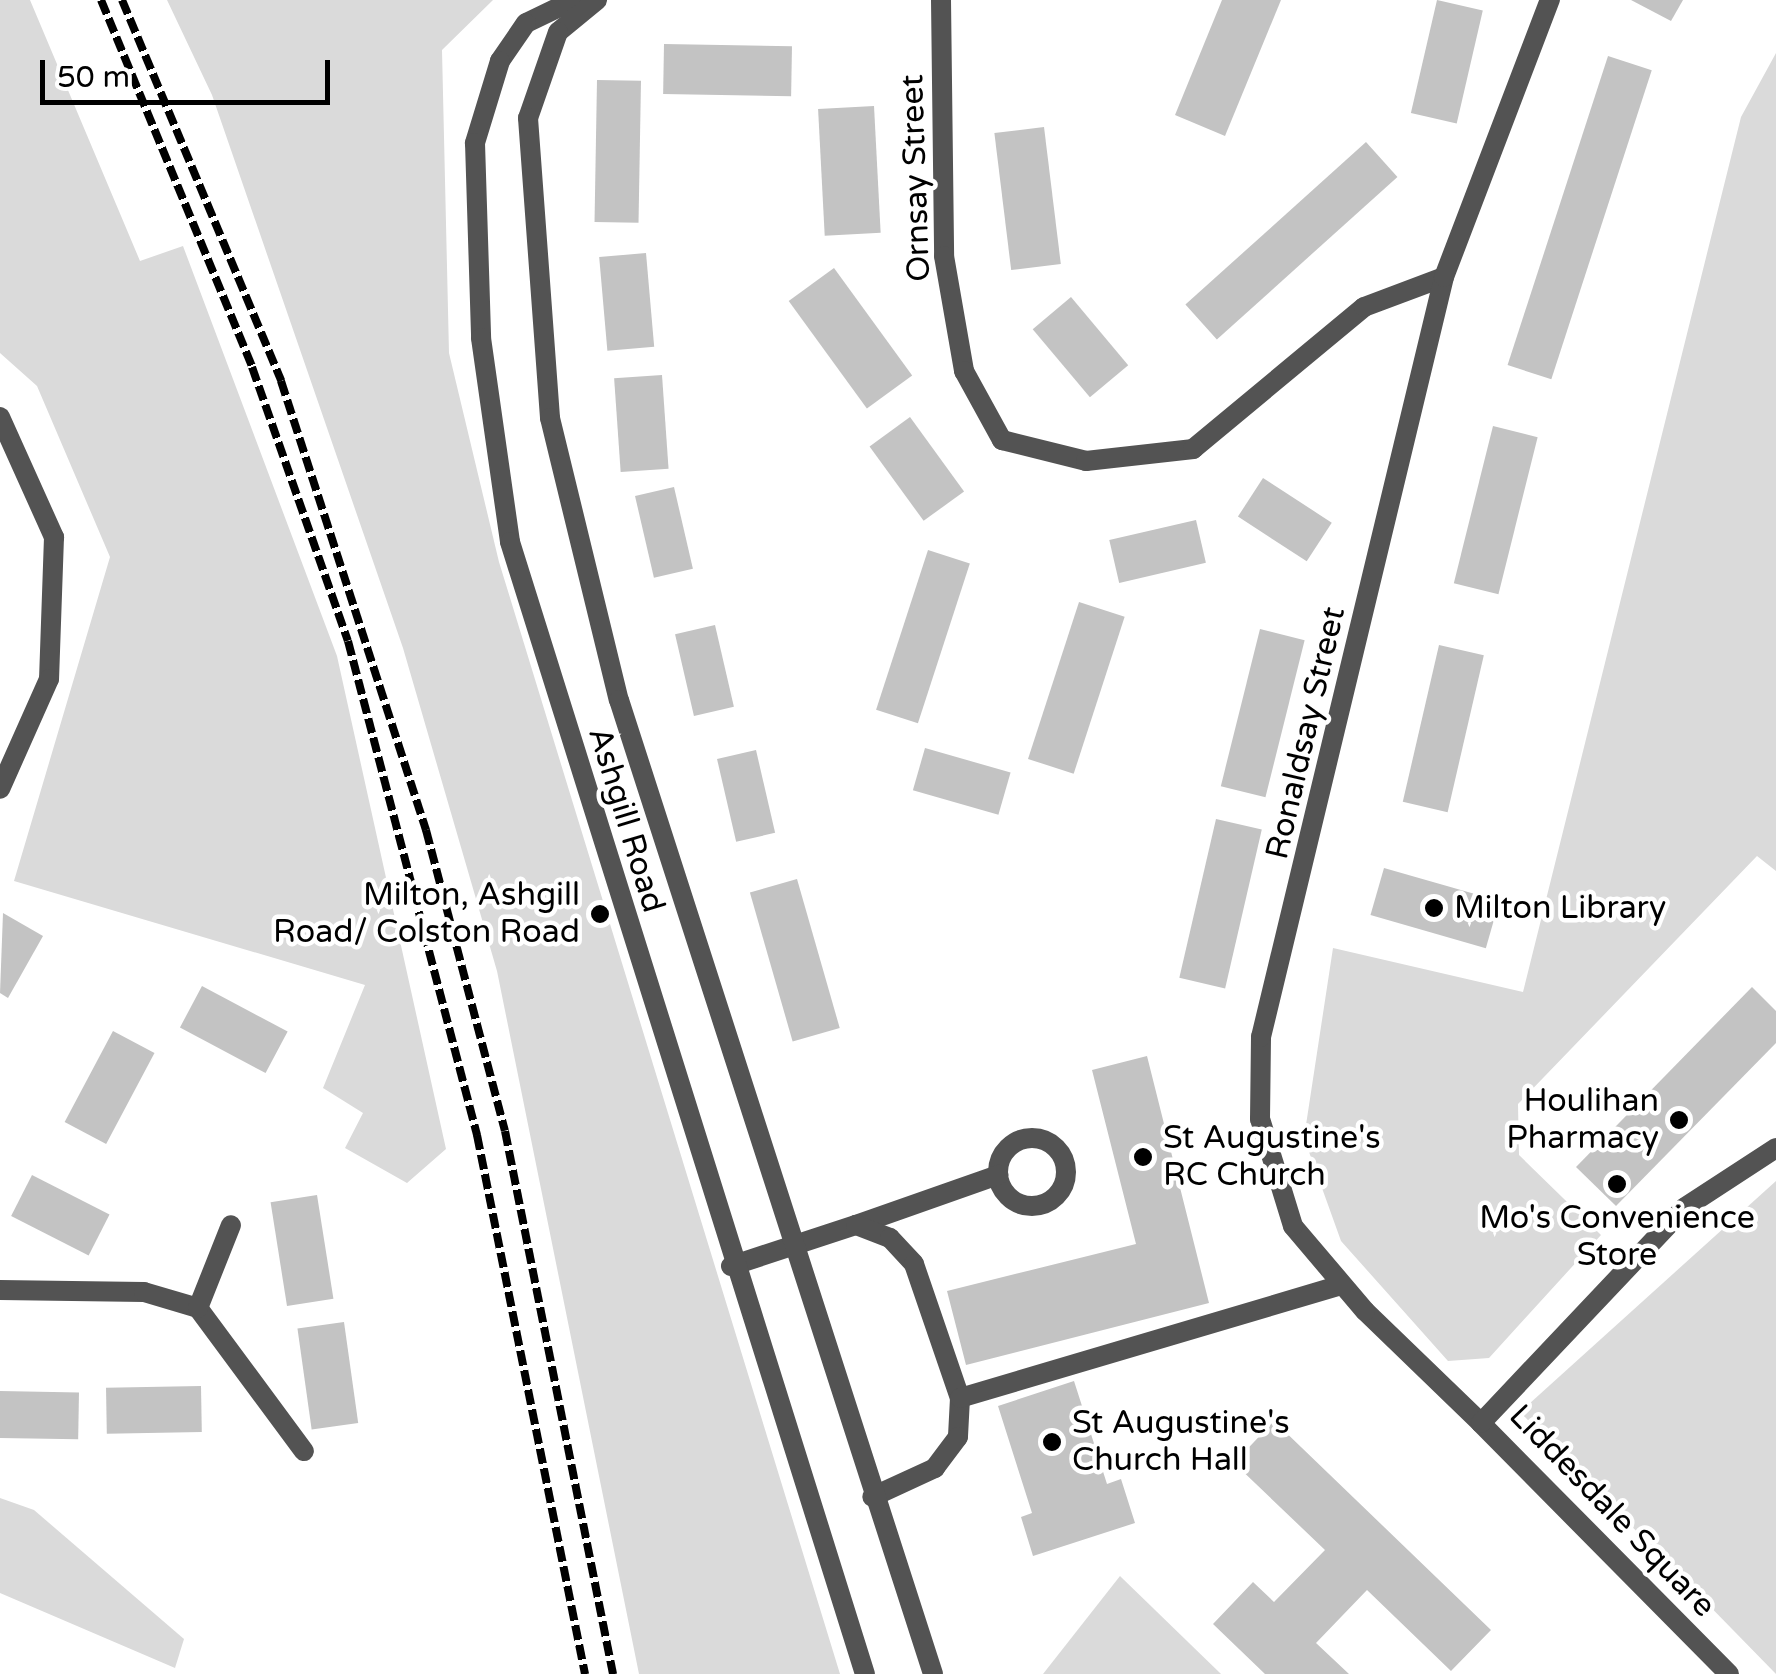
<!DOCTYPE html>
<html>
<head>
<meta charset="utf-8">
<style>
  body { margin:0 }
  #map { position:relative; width:1776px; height:1674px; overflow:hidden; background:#fff; font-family:"Varela Round",sans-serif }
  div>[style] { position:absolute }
  .green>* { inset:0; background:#dadada }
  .building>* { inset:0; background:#c3c3c3; transform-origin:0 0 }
  .service>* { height:20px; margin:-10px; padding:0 10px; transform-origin:10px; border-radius:10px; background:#535353 }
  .service>.ring { margin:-10px; padding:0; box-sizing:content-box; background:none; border:20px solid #535353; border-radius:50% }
  .minor>* { height:20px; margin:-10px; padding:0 10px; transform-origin:10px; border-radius:10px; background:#535353 }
  .tertiary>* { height:20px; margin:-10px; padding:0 10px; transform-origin:10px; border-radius:10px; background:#535353 }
  .rail>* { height:8px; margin-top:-4px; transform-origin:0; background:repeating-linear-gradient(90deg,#000 0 15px,transparent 0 20px) }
  .dots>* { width:28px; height:28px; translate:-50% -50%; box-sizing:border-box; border:5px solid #fff; border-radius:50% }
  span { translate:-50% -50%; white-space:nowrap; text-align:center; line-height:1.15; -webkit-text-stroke:9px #fff; paint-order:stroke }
  .street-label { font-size:32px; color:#000 }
  .poi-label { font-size:32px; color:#000 }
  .right { translate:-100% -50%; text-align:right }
  .left { translate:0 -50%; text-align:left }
  .scale { position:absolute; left:40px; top:60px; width:290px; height:45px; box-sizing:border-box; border:5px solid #000; border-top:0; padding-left:12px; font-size:30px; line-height:35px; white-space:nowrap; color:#000; -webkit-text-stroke:8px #fff; paint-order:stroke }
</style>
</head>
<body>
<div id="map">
  <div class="green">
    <div style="clip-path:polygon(0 0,30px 0,140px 261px,183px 246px,337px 656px,446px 1149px,407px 1183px,345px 1148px,363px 1113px,323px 1088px,365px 985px,14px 881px,110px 557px,37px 386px,0 353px)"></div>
    <div style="clip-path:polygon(167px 0,493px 0,442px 50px,449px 353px,499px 562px,840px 1674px,639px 1674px,497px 971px,403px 648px,212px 95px)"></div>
    <div style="clip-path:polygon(1776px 53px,1776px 871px,1757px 856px,1518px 1104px,1519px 1155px,1601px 1235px,1489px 1358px,1448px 1361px,1341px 1241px,1304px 1138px,1333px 948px,1523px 992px,1741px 117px)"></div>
    <div style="clip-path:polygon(1776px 1181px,1776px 1674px,1520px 1412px)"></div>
    <div style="clip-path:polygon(0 1498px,34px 1510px,184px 1639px,175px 1668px,0 1593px)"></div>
    <div style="clip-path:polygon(1120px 1576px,1221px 1674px,1043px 1674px)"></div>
  </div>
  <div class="building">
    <div style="clip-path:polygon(1222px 0,1281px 0,1225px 136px,1175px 115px)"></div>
    <div style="left:1437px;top:0;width:47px;height:116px;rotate:13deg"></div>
    <div style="clip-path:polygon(1631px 0,1683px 0,1671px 21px)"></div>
    <div style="left:664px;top:44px;width:128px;height:50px;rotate:1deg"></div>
    <div style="left:1608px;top:56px;width:46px;height:325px;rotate:18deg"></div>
    <div style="left:597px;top:80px;width:44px;height:142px;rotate:1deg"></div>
    <div style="left:874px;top:106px;width:127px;height:56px;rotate:87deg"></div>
    <div style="left:1044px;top:127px;width:138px;height:50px;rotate:83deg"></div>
    <div style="left:1366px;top:142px;width:47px;height:243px;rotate:48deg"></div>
    <div style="left:646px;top:253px;width:94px;height:47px;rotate:85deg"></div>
    <div style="left:834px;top:268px;width:133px;height:56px;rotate:54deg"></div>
    <div style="left:1071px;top:297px;width:89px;height:50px;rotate:50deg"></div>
    <div style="left:662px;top:375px;width:94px;height:48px;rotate:86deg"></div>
    <div style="left:910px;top:417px;width:92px;height:50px;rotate:54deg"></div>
    <div style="left:1493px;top:426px;width:46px;height:162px;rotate:14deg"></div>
    <div style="left:1263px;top:478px;width:82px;height:46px;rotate:33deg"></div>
    <div style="left:674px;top:487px;width:84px;height:40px;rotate:77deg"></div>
    <div style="left:1196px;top:520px;width:44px;height:89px;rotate:77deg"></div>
    <div style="left:928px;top:550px;width:44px;height:168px;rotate:18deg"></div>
    <div style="left:1079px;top:602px;width:48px;height:165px;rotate:18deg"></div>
    <div style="left:715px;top:625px;width:84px;height:41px;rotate:77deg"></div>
    <div style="left:1260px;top:629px;width:46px;height:162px;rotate:14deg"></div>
    <div style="left:1439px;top:645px;width:46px;height:161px;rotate:13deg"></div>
    <div style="left:925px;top:748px;width:89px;height:44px;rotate:16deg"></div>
    <div style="left:756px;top:750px;width:85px;height:40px;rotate:77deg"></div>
    <div style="left:1216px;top:819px;width:47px;height:163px;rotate:13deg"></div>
    <div style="left:1384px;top:868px;width:120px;height:49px;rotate:16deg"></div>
    <div style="left:797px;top:879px;width:155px;height:49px;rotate:74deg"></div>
    <div style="clip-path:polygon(3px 913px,43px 936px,8px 998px,0 993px)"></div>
    <div style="left:202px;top:986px;width:97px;height:47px;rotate:28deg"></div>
    <div style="clip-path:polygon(1752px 987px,1776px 1011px,1776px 1043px,1616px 1206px,1576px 1167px)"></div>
    <div style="left:113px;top:1031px;width:47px;height:103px;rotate:28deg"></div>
    <div style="clip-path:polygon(1147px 1056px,1209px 1303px,966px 1365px,947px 1291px,1136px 1244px,1092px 1070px)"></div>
    <div style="left:32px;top:1175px;width:87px;height:46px;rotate:27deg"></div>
    <div style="left:317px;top:1195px;width:105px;height:47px;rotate:81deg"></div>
    <div style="left:344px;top:1322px;width:102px;height:47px;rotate:82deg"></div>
    <div style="clip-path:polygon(1074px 1381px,1107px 1484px,1121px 1479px,1135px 1523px,1033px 1556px,1021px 1517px,1032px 1513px,998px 1406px)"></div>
    <div style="left:201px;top:1386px;width:46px;height:95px;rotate:89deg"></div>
    <div style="left:0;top:1391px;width:79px;height:47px;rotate:1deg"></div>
    <div style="clip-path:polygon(1274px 1421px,1491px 1630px,1451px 1671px,1367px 1590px,1316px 1643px,1349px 1674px,1265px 1674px,1213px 1624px,1253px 1582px,1274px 1602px,1325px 1550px,1234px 1463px)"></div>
  </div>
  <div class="service">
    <div class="ring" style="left:998px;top:1138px;width:48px;height:48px"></div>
    <div style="left:856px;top:1225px;width:151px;rotate:-19.4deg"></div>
    <div style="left:731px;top:1266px;width:132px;rotate:-18.2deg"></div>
    <div style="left:856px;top:1225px;width:36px;rotate:21deg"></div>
    <div style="left:890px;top:1238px;width:35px;rotate:47deg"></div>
    <div style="left:914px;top:1264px;width:142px;rotate:71.1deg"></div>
    <div style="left:960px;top:1398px;width:39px;rotate:93deg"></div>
    <div style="left:958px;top:1437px;width:39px;rotate:127deg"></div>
    <div style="left:935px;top:1468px;width:69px;rotate:155.3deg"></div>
    <div style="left:960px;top:1398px;width:398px;rotate:-16.5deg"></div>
  </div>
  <div class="minor">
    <div style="left:941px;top:0;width:256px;rotate:89.3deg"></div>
    <div style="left:944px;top:256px;width:117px;rotate:80.1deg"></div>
    <div style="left:964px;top:371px;width:79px;rotate:61.2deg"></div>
    <div style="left:1002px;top:440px;width:87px;rotate:14deg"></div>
    <div style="left:1086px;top:461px;width:108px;rotate:-6.4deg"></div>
    <div style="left:1193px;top:449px;width:222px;rotate:-39.7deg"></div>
    <div style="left:1364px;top:307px;width:85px;rotate:-20.6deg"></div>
    <div style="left:0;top:417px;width:132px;rotate:65.8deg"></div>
    <div style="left:54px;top:537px;width:142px;rotate:92deg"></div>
    <div style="left:49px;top:679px;width:120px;rotate:114deg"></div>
    <div style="left:0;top:1290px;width:144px;rotate:0.8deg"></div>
    <div style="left:144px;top:1292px;width:56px;rotate:16.5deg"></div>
    <div style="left:198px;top:1308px;width:178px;rotate:53.5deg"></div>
    <div style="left:198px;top:1308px;width:89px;rotate:-68.3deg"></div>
    <div style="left:1481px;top:1423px;width:161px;rotate:-136deg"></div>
    <div style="left:1365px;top:1311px;width:111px;rotate:-130.3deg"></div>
    <div style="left:1293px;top:1226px;width:112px;rotate:-107.1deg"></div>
    <div style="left:1260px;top:1119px;width:82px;rotate:-89.3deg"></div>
    <div style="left:1261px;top:1037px;width:782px;rotate:-76.46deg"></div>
    <div style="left:1444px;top:277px;width:297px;rotate:-69.1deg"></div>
    <div style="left:1729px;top:1674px;width:353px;rotate:-134.7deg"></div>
    <div style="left:1481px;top:1423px;width:296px;rotate:-46.6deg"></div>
    <div style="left:1684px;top:1208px;width:110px;rotate:-33.1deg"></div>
  </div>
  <div class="tertiary">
    <div style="left:574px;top:0;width:53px;rotate:154.4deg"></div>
    <div style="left:526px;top:23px;width:46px;rotate:124.4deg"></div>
    <div style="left:500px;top:61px;width:86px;rotate:107deg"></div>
    <div style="left:475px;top:143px;width:195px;rotate:88.2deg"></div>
    <div style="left:481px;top:338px;width:206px;rotate:81.9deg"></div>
    <div style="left:510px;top:542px;width:1186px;rotate:72.59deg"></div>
    <div style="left:597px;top:0;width:50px;rotate:140.6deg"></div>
    <div style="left:558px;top:32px;width:91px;rotate:109.2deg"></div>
    <div style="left:528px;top:118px;width:301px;rotate:85.8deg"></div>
    <div style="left:550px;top:418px;width:290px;rotate:76.3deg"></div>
    <div style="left:619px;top:700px;width:1023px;rotate:72.13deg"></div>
  </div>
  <div class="rail">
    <div style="left:101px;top:0;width:397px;rotate:67.6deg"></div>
    <div style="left:252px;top:367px;width:290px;rotate:70.7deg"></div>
    <div style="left:348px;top:641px;width:511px;rotate:75.36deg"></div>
    <div style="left:477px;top:1135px;width:550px;rotate:78.67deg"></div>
    <div style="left:122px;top:0;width:413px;rotate:67.3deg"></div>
    <div style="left:281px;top:381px;width:472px;rotate:72.1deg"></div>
    <div style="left:426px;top:830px;width:311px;rotate:75.3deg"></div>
    <div style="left:505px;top:1131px;width:554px;rotate:78.75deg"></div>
  </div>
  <div class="dots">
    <div style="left:1434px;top:908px;background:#000"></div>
    <div style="left:600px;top:914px;background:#000"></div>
    <div style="left:1679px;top:1120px;background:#000"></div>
    <div style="left:1143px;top:1157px;background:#000"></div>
    <div style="left:1617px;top:1184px;background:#000"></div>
    <div style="left:1052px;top:1442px;background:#000"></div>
  </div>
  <div class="street-label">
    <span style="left:916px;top:178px;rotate:-92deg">Ornsay Street</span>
    <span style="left:1306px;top:733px;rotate:-77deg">Ronaldsay Street</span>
    <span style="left:626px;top:820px;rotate:73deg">Ashgill Road</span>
    <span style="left:1612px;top:1511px;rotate:46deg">Liddesdale Square</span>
  </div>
  <div class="poi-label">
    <span class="right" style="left:580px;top:914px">Milton, Ashgill<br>Road/ Colston Road</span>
    <span class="left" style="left:1454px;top:908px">Milton Library</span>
    <span class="right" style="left:1659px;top:1120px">Houlihan<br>Pharmacy</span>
    <span class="left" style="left:1163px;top:1157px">St Augustine's<br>RC Church</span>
    <span style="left:1617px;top:1237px">Mo's Convenience<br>Store</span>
    <span class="left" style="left:1072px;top:1442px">St Augustine's<br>Church Hall</span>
  </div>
  <div class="scale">50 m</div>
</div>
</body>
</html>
